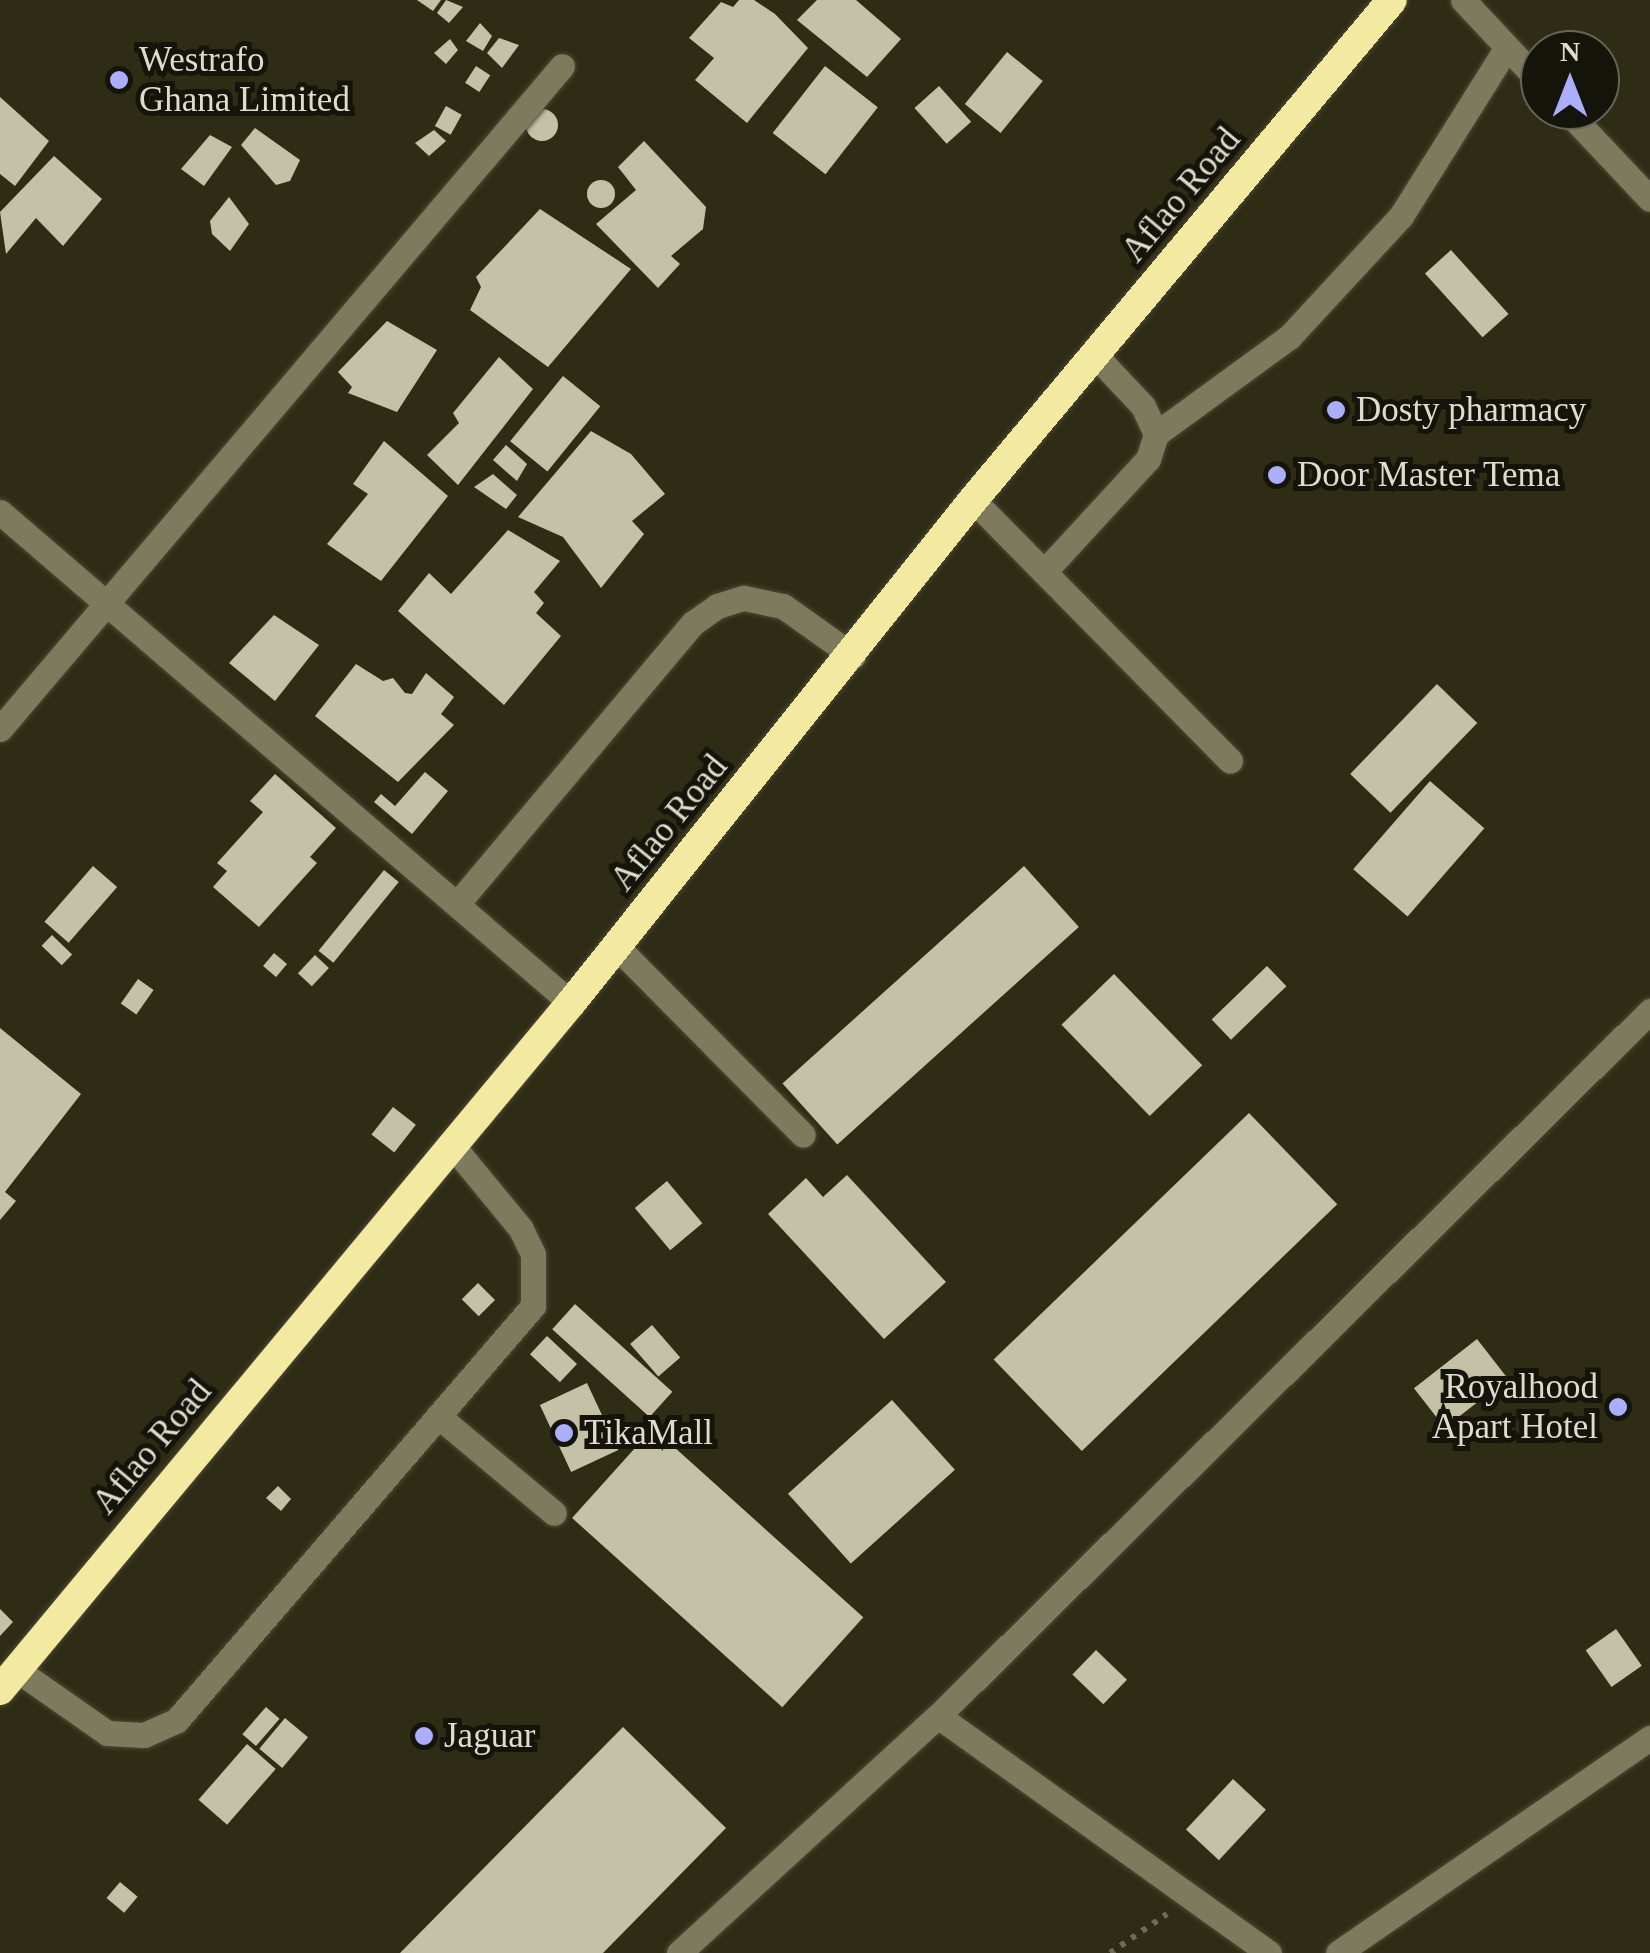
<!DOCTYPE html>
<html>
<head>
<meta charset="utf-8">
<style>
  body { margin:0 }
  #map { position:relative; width:1650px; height:1953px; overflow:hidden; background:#2f2c16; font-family:"Times New Roman",serif }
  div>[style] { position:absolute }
  .building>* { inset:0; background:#c4c1a6; transform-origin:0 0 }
  .round { border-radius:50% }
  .path>* { height:6px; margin-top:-3px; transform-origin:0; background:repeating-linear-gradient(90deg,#6e6c59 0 5px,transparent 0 13px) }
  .roads { filter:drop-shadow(0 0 2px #4b4834) drop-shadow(0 0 2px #4b4834) }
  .minor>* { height:25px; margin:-12.5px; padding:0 12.5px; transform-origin:12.5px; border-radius:12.5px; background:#7e7a5e }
  .highway>* { height:30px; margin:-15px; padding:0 15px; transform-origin:15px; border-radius:15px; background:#f4e9a0 }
  .dots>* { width:28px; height:28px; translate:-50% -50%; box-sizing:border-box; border:5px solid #15140a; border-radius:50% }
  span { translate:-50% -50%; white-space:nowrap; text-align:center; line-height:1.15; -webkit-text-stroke:10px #15140a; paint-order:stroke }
  .poi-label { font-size:35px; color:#dddccf }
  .left { translate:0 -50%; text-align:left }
  .right { translate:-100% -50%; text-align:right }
  .street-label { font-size:35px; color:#dddccf }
  .north { position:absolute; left:1520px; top:30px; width:100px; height:100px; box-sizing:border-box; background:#15140a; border:2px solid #656459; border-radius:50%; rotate:0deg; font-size:28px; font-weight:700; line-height:40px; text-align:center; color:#dddccf }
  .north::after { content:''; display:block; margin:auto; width:35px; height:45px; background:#abaffb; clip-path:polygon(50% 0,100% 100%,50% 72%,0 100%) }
</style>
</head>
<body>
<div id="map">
  <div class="building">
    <div style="clip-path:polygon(417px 0,441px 0,433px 11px)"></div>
    <div style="clip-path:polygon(446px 0,463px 7px,449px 23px,437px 13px)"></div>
    <div style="clip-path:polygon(739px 0,754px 0,775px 14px,808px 48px,747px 123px,695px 80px,714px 58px,689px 38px,721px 2px,733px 7px)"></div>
    <div style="clip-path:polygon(817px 0,856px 0,901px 39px,867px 77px,797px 20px)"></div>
    <div style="clip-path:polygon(480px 23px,492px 36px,483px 51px,466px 41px)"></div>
    <div style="clip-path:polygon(499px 38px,519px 45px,502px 68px,487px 53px)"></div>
    <div style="clip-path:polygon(450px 39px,458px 50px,446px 64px,434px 53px)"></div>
    <div style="left:1007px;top:52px;width:46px;height:67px;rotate:39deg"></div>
    <div style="left:476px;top:66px;width:17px;height:20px;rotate:33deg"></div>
    <div style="left:825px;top:66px;width:67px;height:85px;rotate:38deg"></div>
    <div style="left:939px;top:86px;width:48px;height:33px;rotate:48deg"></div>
    <div style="clip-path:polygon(0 97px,49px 141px,15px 186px,0 174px)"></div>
    <div style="left:446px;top:106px;width:18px;height:23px;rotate:29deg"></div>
    <div class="round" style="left:526px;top:109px;width:32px;height:32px"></div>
    <div style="clip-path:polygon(255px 128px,300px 160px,290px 181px,276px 185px,241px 145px)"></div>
    <div style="clip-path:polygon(434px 130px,446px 141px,429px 156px,415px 143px)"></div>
    <div style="clip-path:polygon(210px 135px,232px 147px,204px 186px,181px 169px)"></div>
    <div style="clip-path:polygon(644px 141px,706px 207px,703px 229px,671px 256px,680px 264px,658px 288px,596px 224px,636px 190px,618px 167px)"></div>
    <div style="clip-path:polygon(54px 156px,102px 199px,63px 246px,36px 218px,6px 254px,0 212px)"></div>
    <div class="round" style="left:587px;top:180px;width:28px;height:28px"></div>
    <div style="clip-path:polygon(229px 197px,249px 224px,230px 251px,212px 234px,210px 221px)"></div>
    <div style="clip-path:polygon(540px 209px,631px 269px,548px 367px,470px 310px,481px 287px,476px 277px)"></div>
    <div style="left:1451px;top:250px;width:86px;height:35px;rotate:48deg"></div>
    <div style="clip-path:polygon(387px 321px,437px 350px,397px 412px,348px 393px,352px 387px,338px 372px)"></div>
    <div style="clip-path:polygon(499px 357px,533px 389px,458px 485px,427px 455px,459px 423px,453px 413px)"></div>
    <div style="left:563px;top:376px;width:48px;height:84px;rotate:39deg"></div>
    <div style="clip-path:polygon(591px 431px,631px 454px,665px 494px,632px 521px,644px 534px,601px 588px,563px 537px,518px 517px)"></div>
    <div style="clip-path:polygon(384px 441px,448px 496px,381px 581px,327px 544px,368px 494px,353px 484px)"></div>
    <div style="clip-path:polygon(506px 445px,527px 464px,517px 481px,493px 460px)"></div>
    <div style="clip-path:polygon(493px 474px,517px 495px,506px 509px,474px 487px)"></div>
    <div style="clip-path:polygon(508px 530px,560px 561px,534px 592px,544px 603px,536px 613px,561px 636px,504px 705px,398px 611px,429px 573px,451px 594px)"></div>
    <div style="clip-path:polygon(274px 615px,319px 645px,275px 701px,229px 663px)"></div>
    <div style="clip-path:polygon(356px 664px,383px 681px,393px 678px,405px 693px,412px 694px,426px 673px,454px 697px,441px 714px,454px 725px,398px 782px,315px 716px)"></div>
    <div style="left:1437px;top:684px;width:56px;height:125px;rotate:44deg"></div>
    <div style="clip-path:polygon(425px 772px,448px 791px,412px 834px,374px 802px,381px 794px,395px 806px)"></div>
    <div style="clip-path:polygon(275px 774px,336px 828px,310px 857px,317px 863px,259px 927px,213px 887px,227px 871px,217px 863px,263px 812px,250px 801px)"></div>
    <div style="left:1430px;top:781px;width:72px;height:117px;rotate:41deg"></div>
    <div style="left:93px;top:866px;width:32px;height:74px;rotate:41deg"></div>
    <div style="left:1024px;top:866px;width:82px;height:325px;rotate:48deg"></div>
    <div style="left:384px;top:870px;width:19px;height:104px;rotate:39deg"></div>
    <div style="left:52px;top:935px;width:28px;height:15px;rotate:44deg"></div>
    <div style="left:274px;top:953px;width:17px;height:17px;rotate:40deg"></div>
    <div style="left:315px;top:955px;width:19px;height:25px;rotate:43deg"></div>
    <div style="left:1267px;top:966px;width:28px;height:77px;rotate:46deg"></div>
    <div style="left:1114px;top:974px;width:127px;height:73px;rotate:46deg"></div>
    <div style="left:138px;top:979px;width:19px;height:30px;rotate:35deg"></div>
    <div style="clip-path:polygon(0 1028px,81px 1094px,5px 1192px,16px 1201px,0 1220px)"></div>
    <div style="left:393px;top:1107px;width:29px;height:35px;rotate:38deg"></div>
    <div style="left:1249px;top:1113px;width:127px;height:355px;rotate:46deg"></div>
    <div style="clip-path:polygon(847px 1175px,946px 1282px,884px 1339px,768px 1214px,806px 1178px,823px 1197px)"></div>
    <div style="left:667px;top:1181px;width:55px;height:42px;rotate:50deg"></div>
    <div style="left:478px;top:1283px;width:24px;height:23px;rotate:45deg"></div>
    <div style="left:575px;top:1304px;width:131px;height:34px;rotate:42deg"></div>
    <div style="left:652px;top:1325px;width:43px;height:29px;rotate:49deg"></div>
    <div style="left:547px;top:1336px;width:41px;height:25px;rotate:43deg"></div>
    <div style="left:1477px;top:1339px;width:50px;height:80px;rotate:52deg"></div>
    <div style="left:587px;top:1383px;width:74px;height:52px;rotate:65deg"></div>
    <div style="left:892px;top:1400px;width:94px;height:140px;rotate:48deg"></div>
    <div style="left:653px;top:1428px;width:283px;height:121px;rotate:42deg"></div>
    <div style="clip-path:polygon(278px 1486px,291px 1499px,281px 1511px,266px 1498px)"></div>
    <div style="clip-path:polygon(0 1609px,13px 1622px,0 1636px)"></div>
    <div style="left:1616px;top:1629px;width:45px;height:37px;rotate:55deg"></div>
    <div style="left:1096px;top:1650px;width:43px;height:34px;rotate:44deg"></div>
    <div style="left:266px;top:1707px;width:18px;height:36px;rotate:41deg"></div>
    <div style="left:285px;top:1718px;width:30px;height:40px;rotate:40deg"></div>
    <div style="clip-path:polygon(623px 1727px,726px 1828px,603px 1953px,400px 1953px)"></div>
    <div style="left:247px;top:1744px;width:38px;height:74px;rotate:41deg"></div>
    <div style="left:1233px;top:1779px;width:45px;height:69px;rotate:43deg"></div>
    <div style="left:120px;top:1882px;width:23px;height:21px;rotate:40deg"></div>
  </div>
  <div class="path">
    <div style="left:1110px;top:1953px;width:69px;rotate:-34.4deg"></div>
  </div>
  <div class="roads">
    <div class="minor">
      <div style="left:1463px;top:0;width:112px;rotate:46.8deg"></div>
      <div style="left:1566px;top:110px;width:122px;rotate:46.7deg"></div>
      <div style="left:1156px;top:434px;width:165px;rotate:-36.1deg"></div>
      <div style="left:1289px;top:337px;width:165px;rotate:-47.2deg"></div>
      <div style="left:1401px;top:216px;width:199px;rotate:-57.9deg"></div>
      <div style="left:973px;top:500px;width:366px;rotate:45.4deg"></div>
      <div style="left:0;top:512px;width:753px;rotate:40.69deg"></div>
      <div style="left:1044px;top:572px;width:154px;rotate:-47.4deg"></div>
      <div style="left:1148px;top:459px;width:26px;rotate:-72deg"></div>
      <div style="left:1156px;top:434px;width:31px;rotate:-115deg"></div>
      <div style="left:1143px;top:406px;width:70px;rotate:-133.3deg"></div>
      <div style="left:0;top:729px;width:869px;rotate:-49.71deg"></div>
      <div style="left:457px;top:904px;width:367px;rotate:-50deg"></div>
      <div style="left:693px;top:623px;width:29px;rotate:-35deg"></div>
      <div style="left:717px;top:606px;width:28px;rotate:-17deg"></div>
      <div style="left:744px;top:598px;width:40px;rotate:12deg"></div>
      <div style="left:783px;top:606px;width:86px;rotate:35.5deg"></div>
      <div style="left:617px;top:947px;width:264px;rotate:45.3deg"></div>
      <div style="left:438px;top:1416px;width:151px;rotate:39.9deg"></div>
      <div style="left:17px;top:1670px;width:110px;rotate:35deg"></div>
      <div style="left:107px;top:1733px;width:37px;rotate:3deg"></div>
      <div style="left:144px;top:1735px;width:36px;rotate:-24deg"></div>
      <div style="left:177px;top:1720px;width:546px;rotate:-49.31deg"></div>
      <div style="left:533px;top:1306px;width:52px;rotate:-90deg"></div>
      <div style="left:533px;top:1254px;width:28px;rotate:-116deg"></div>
      <div style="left:521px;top:1229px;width:109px;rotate:-129.4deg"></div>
      <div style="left:938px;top:1716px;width:407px;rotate:35.6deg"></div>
      <div style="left:679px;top:1953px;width:351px;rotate:-42.5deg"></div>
      <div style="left:938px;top:1716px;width:1002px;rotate:-44.72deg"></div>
      <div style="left:1338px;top:1953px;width:379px;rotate:-34.6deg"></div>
    </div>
    <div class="highway">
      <div style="left:0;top:1690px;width:893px;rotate:-50.27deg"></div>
      <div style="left:571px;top:1003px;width:644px;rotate:-51.37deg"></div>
      <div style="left:973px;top:500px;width:652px;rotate:-50.04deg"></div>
    </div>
  </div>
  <div class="dots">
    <div style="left:119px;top:80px;background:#abaffb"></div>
    <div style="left:1336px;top:410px;background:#abaffb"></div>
    <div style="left:1277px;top:475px;background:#abaffb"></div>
    <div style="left:1618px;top:1407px;background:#abaffb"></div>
    <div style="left:564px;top:1433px;background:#abaffb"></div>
    <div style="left:424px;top:1736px;background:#abaffb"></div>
  </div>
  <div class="poi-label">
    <span class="left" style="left:139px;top:80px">Westrafo<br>Ghana Limited</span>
    <span class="left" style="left:1356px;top:410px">Dosty pharmacy</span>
    <span class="left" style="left:1297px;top:475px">Door Master Tema</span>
    <span class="right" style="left:1598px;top:1407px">Royalhood<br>Apart Hotel</span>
    <span class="left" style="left:584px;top:1433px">TikaMall</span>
    <span class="left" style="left:444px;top:1736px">Jaguar</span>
  </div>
  <div class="street-label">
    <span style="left:1181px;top:195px;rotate:-50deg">Aflao Road</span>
    <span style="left:669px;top:823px;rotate:-51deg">Aflao Road</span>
    <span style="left:152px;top:1447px;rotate:-50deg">Aflao Road</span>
  </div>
  <div class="north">N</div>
</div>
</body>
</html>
